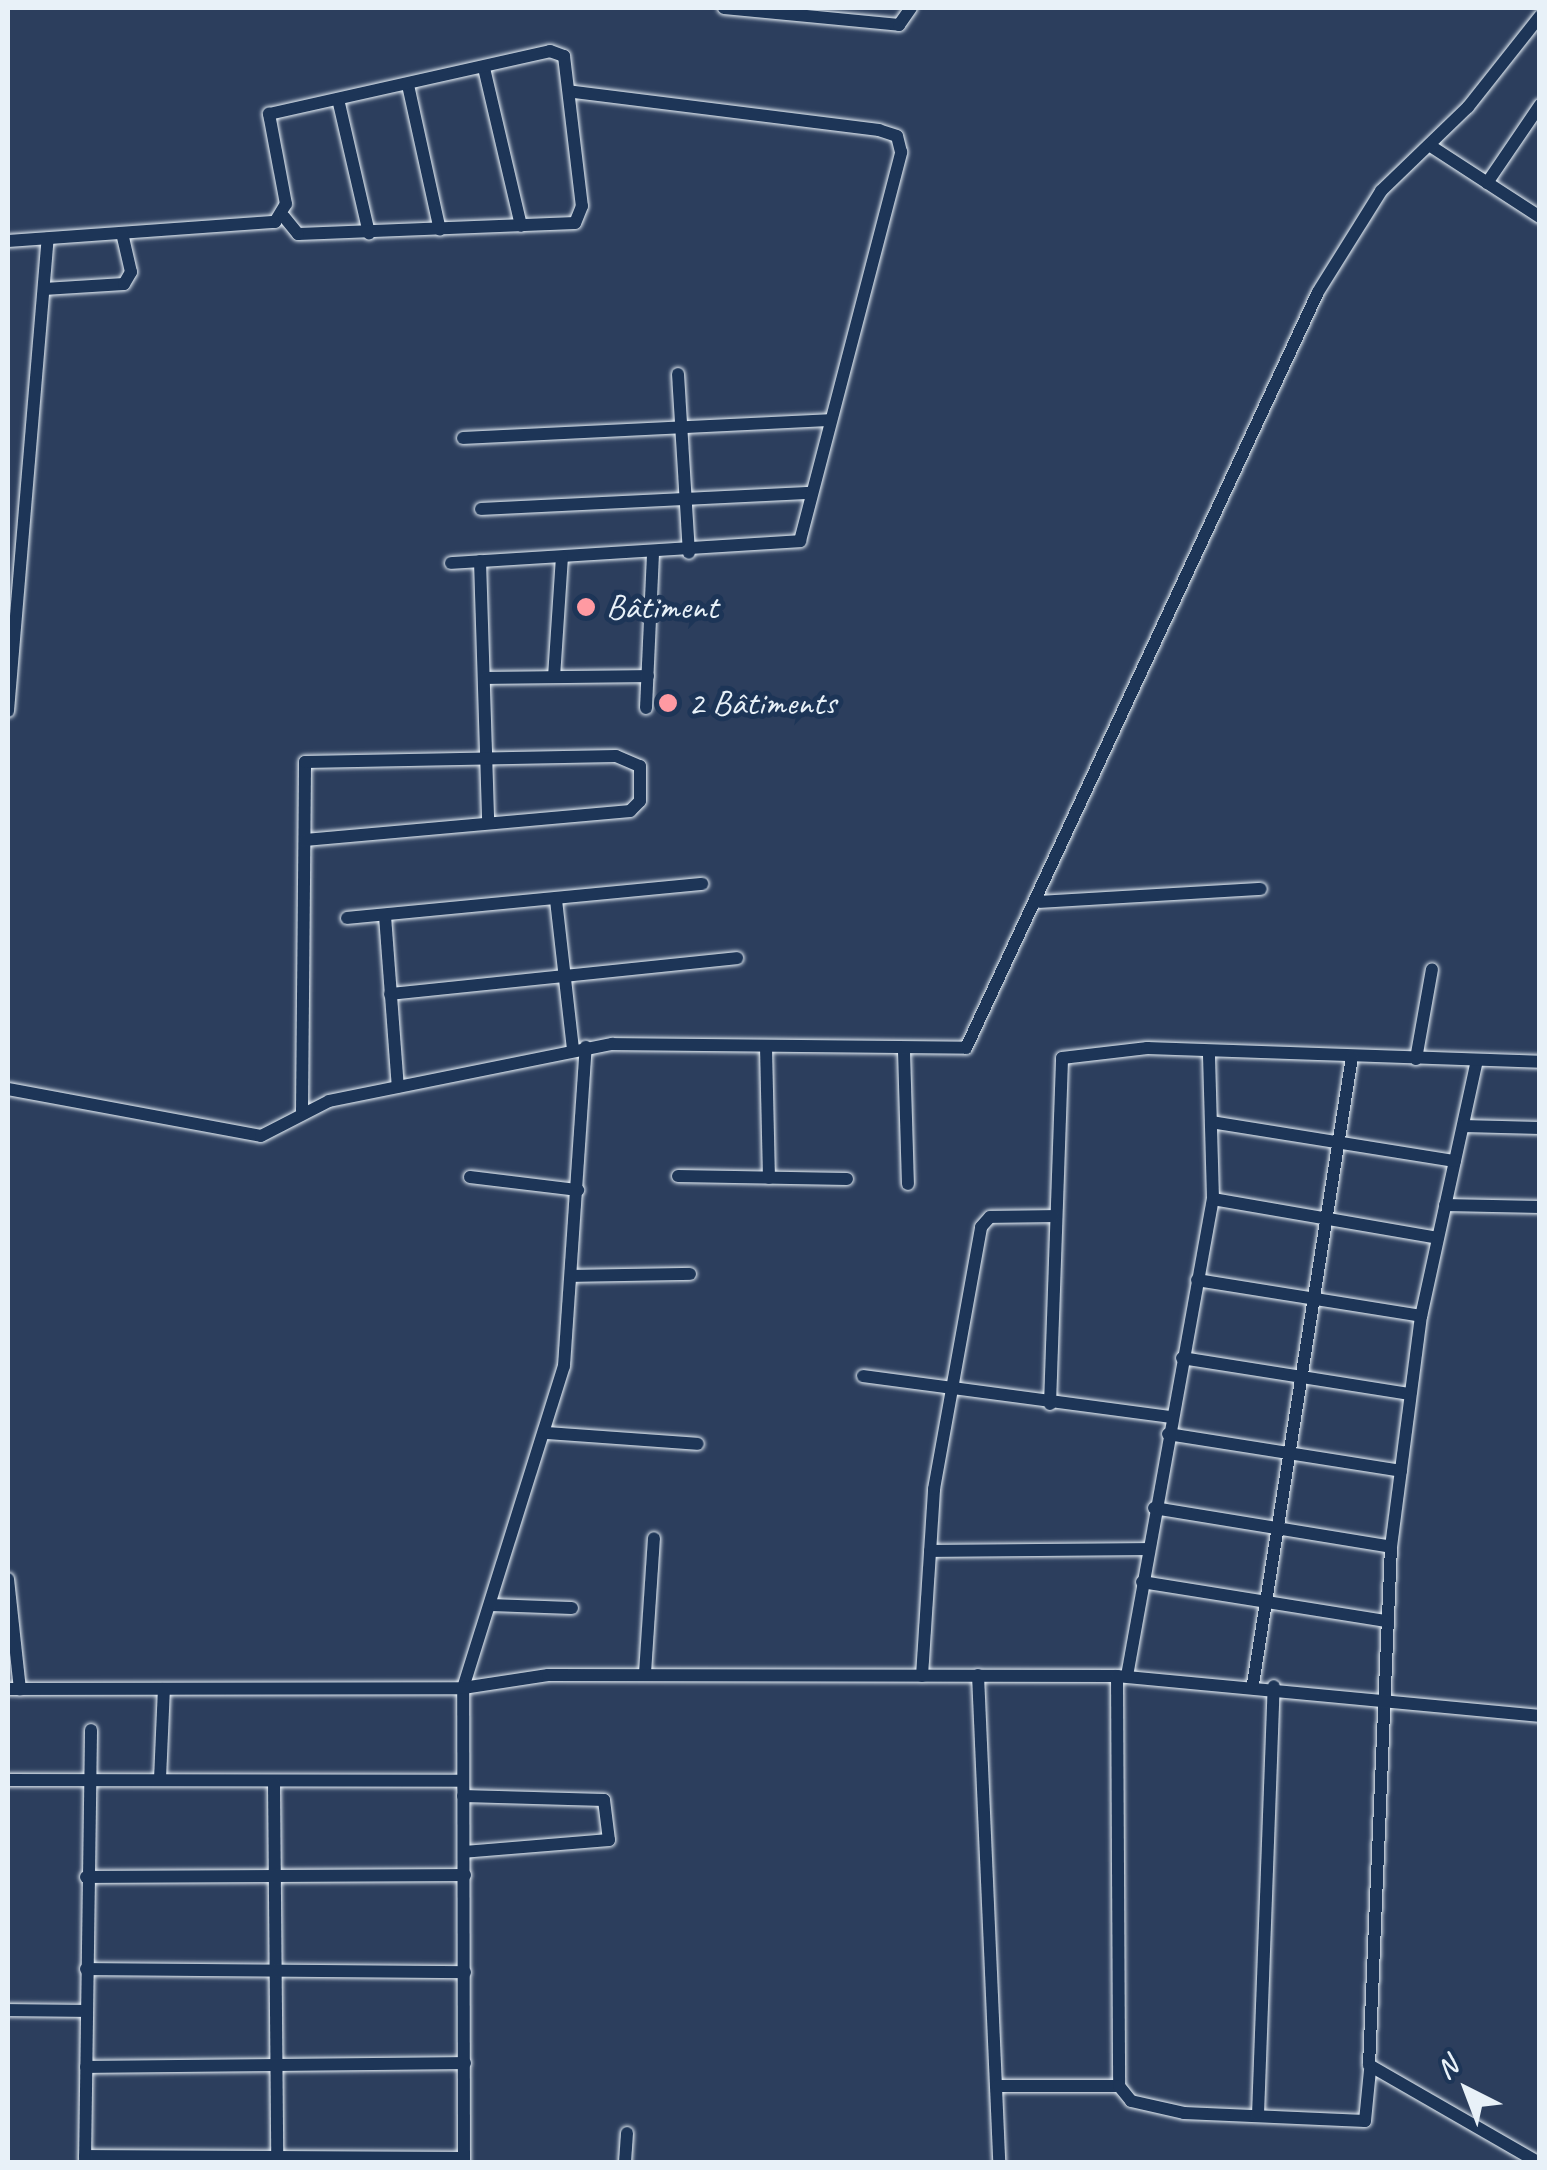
<!DOCTYPE html>
<html>
<head>
<meta charset="utf-8">
<style>
  body { margin:0 }
  #map { position:relative; width:1547px; height:2170px; overflow:hidden; background:#2c3e5d; font-family:Caveat,sans-serif }
  div>[style] { position:absolute }
  .roads { filter:drop-shadow(0 0 2px #e8f1f8) drop-shadow(0 0 2px #e8f1f8) }
  .minor>* { height:12px; margin:-6px; padding:0 6px; transform-origin:6px; border-radius:6px; background:#1d3557 }
  .dots>* { width:28px; height:28px; translate:-50% -50%; box-sizing:border-box; border:5px solid #1d3557; border-radius:50% }
  span { translate:-50% -50%; white-space:nowrap; text-align:center; line-height:1.15; -webkit-text-stroke:10px #1d3557; paint-order:stroke }
  .poi-label { font-size:35px; color:#e8f1f8 }
  .left { translate:0 -50%; text-align:left }
  .frame { position:absolute; inset:0; border:10px solid #e8f1f8; pointer-events:none }
  .north { position:absolute; left:1417px; top:2040px; width:100px; height:100px; -webkit-text-stroke:8px #1d3557; paint-order:stroke; rotate:318deg; font-size:28px; font-weight:700; line-height:40px; text-align:center; color:#e8f1f8 }
  .north::after { content:''; display:block; margin:auto; width:35px; height:45px; background:#e8f1f8; clip-path:polygon(50% 0,100% 100%,50% 72%,0 100%) }
</style>
</head>
<body>
<div id="map">
  <div class="roads">
    <div class="minor">
      <div style="left:724px;top:8px;width:176px;rotate:5.5deg"></div>
      <div style="left:899px;top:25px;width:21px;rotate:-55deg"></div>
      <div style="left:484px;top:68px;width:162px;rotate:76.8deg"></div>
      <div style="left:408px;top:85px;width:148px;rotate:77.6deg"></div>
      <div style="left:338px;top:99px;width:138px;rotate:77deg"></div>
      <div style="left:1429px;top:145px;width:132px;rotate:33deg"></div>
      <div style="left:1487px;top:183px;width:94px;rotate:-55.8deg"></div>
      <div style="left:8px;top:241px;width:268px;rotate:-4.1deg"></div>
      <div style="left:275px;top:222px;width:21px;rotate:-59deg"></div>
      <div style="left:286px;top:204px;width:92px;rotate:-100.7deg"></div>
      <div style="left:269px;top:114px;width:288px;rotate:-12.6deg"></div>
      <div style="left:550px;top:51px;width:15px;rotate:20deg"></div>
      <div style="left:564px;top:56px;width:151px;rotate:83.2deg"></div>
      <div style="left:582px;top:206px;width:18px;rotate:112deg"></div>
      <div style="left:575px;top:223px;width:277px;rotate:177.7deg"></div>
      <div style="left:298px;top:234px;width:22px;rotate:-129deg"></div>
      <div style="left:44px;top:289px;width:80px;rotate:-3.6deg"></div>
      <div style="left:124px;top:284px;width:14px;rotate:-60deg"></div>
      <div style="left:131px;top:272px;width:39px;rotate:-103deg"></div>
      <div style="left:678px;top:374px;width:179px;rotate:86.5deg"></div>
      <div style="left:463px;top:438px;width:365px;rotate:-2.8deg"></div>
      <div style="left:481px;top:509px;width:330px;rotate:-2.8deg"></div>
      <div style="left:480px;top:561px;width:260px;rotate:88.2deg"></div>
      <div style="left:451px;top:563px;width:350px;rotate:-3.6deg"></div>
      <div style="left:800px;top:541px;width:402px;rotate:-75.4deg"></div>
      <div style="left:901px;top:152px;width:16px;rotate:-104deg"></div>
      <div style="left:897px;top:136px;width:19px;rotate:-162deg"></div>
      <div style="left:879px;top:130px;width:309px;rotate:-172.9deg"></div>
      <div style="left:554px;top:677px;width:120px;rotate:-86.2deg"></div>
      <div style="left:487px;top:678px;width:161px;rotate:-0.7deg"></div>
      <div style="left:646px;top:708px;width:152px;rotate:-87.4deg"></div>
      <div style="left:8px;top:711px;width:474px;rotate:-85.2deg"></div>
      <div style="left:556px;top:900px;width:150px;rotate:83.5deg"></div>
      <div style="left:1040px;top:902px;width:221px;rotate:-3.4deg"></div>
      <div style="left:385px;top:916px;width:171px;rotate:85.7deg"></div>
      <div style="left:347px;top:918px;width:357px;rotate:-5.5deg"></div>
      <div style="left:390px;top:994px;width:349px;rotate:-5.9deg"></div>
      <div style="left:766px;top:1047px;width:131px;rotate:88.7deg"></div>
      <div style="left:904px;top:1051px;width:133px;rotate:88.3deg"></div>
      <div style="left:1416px;top:1059px;width:91px;rotate:-79.9deg"></div>
      <div style="left:1477px;top:1060px;width:262px;rotate:102.3deg"></div>
      <div style="left:1421px;top:1316px;width:233px;rotate:97.4deg"></div>
      <div style="left:1391px;top:1547px;width:518px;rotate:92.43deg"></div>
      <div style="left:1369px;top:2065px;width:195px;rotate:29.9deg"></div>
      <div style="left:8px;top:1089px;width:257px;rotate:10.5deg"></div>
      <div style="left:261px;top:1136px;width:76px;rotate:-27.2deg"></div>
      <div style="left:329px;top:1101px;width:289px;rotate:-11.4deg"></div>
      <div style="left:612px;top:1044px;width:354px;rotate:0.6deg"></div>
      <div style="left:966px;top:1048px;width:834px;rotate:-65.03deg"></div>
      <div style="left:1318px;top:292px;width:119px;rotate:-58deg"></div>
      <div style="left:1381px;top:191px;width:121px;rotate:-44deg"></div>
      <div style="left:1468px;top:107px;width:116px;rotate:-51.6deg"></div>
      <div style="left:302px;top:1111px;width:349px;rotate:-89.5deg"></div>
      <div style="left:305px;top:762px;width:311px;rotate:-1.1deg"></div>
      <div style="left:616px;top:756px;width:26px;rotate:23deg"></div>
      <div style="left:640px;top:766px;width:35px;rotate:90deg"></div>
      <div style="left:640px;top:801px;width:14px;rotate:135deg"></div>
      <div style="left:630px;top:811px;width:326px;rotate:174.9deg"></div>
      <div style="left:1211px;top:1122px;width:247px;rotate:9.1deg"></div>
      <div style="left:1463px;top:1126px;width:77px;rotate:1.5deg"></div>
      <div style="left:678px;top:1176px;width:169px;rotate:1deg"></div>
      <div style="left:470px;top:1177px;width:109px;rotate:6.9deg"></div>
      <div style="left:1213px;top:1199px;width:228px;rotate:9.8deg"></div>
      <div style="left:1445px;top:1205px;width:95px;rotate:1.2deg"></div>
      <div style="left:573px;top:1276px;width:117px;rotate:-1deg"></div>
      <div style="left:1197px;top:1280px;width:227px;rotate:9.1deg"></div>
      <div style="left:1182px;top:1358px;width:231px;rotate:9deg"></div>
      <div style="left:863px;top:1376px;width:311px;rotate:7.6deg"></div>
      <div style="left:1050px;top:1404px;width:346px;rotate:-88deg"></div>
      <div style="left:1062px;top:1058px;width:86px;rotate:-6.7deg"></div>
      <div style="left:1147px;top:1048px;width:393px;rotate:2deg"></div>
      <div style="left:546px;top:1433px;width:152px;rotate:4.1deg"></div>
      <div style="left:1168px;top:1434px;width:236px;rotate:9deg"></div>
      <div style="left:1154px;top:1508px;width:240px;rotate:9.3deg"></div>
      <div style="left:930px;top:1551px;width:217px;rotate:-0.5deg"></div>
      <div style="left:8px;top:1579px;width:111px;rotate:83.8deg"></div>
      <div style="left:1142px;top:1582px;width:246px;rotate:9.1deg"></div>
      <div style="left:490px;top:1605px;width:82px;rotate:2.1deg"></div>
      <div style="left:645px;top:1673px;width:135px;rotate:-86.2deg"></div>
      <div style="left:978px;top:1675px;width:487px;rotate:87.5deg"></div>
      <div style="left:922px;top:1676px;width:187px;rotate:-86.3deg"></div>
      <div style="left:934px;top:1489px;width:266px;rotate:-79.8deg"></div>
      <div style="left:981px;top:1227px;width:13px;rotate:-48deg"></div>
      <div style="left:990px;top:1217px;width:63px;rotate:-0.9deg"></div>
      <div style="left:1117px;top:1676px;width:410px;rotate:89.7deg"></div>
      <div style="left:1127px;top:1676px;width:485px;rotate:-79.8deg"></div>
      <div style="left:1213px;top:1199px;width:145px;rotate:-91.6deg"></div>
      <div style="left:1253px;top:1684px;width:635px;rotate:-81.03deg"></div>
      <div style="left:8px;top:1689px;width:455px;rotate:-0.1deg"></div>
      <div style="left:463px;top:1688px;width:337px;rotate:-72.6deg"></div>
      <div style="left:564px;top:1366px;width:320px;rotate:-86.1deg"></div>
      <div style="left:160px;top:1779px;width:90px;rotate:-87.5deg"></div>
      <div style="left:8px;top:1780px;width:455px;rotate:0.1deg"></div>
      <div style="left:274px;top:1783px;width:379px;rotate:89.5deg"></div>
      <div style="left:463px;top:1796px;width:141px;rotate:1.6deg"></div>
      <div style="left:604px;top:1800px;width:40px;rotate:82.9deg"></div>
      <div style="left:609px;top:1840px;width:145px;rotate:175.3deg"></div>
      <div style="left:86px;top:1877px;width:379px;rotate:-0.3deg"></div>
      <div style="left:86px;top:1969px;width:379px;rotate:0.5deg"></div>
      <div style="left:8px;top:2010px;width:77px;rotate:0.7deg"></div>
      <div style="left:86px;top:2067px;width:379px;rotate:-0.6deg"></div>
      <div style="left:997px;top:2086px;width:122px"></div>
      <div style="left:1119px;top:2086px;width:19px;rotate:51deg"></div>
      <div style="left:1131px;top:2101px;width:54px;rotate:12.8deg"></div>
      <div style="left:1184px;top:2113px;width:181px;rotate:2.5deg"></div>
      <div style="left:1365px;top:2121px;width:51px;rotate:-84.4deg"></div>
      <div style="left:1258px;top:2115px;width:429px;rotate:-87.9deg"></div>
      <div style="left:85px;top:2156px;width:379px;rotate:0.3deg"></div>
      <div style="left:85px;top:2162px;width:432px;rotate:-89.2deg"></div>
      <div style="left:464px;top:2162px;width:474px;rotate:-90.1deg"></div>
      <div style="left:463px;top:1688px;width:86px;rotate:-8.7deg"></div>
      <div style="left:548px;top:1675px;width:569px;rotate:0.1deg"></div>
      <div style="left:1117px;top:1676px;width:425px;rotate:5.4deg"></div>
      <div style="left:625px;top:2162px;width:29px;rotate:-86deg"></div>
    </div>
  </div>
  <div class="dots">
    <div style="left:586px;top:607px;background:#ff9aa2"></div>
    <div style="left:668px;top:703px;background:#ff9aa2"></div>
  </div>
  <div class="poi-label">
    <span class="left" style="left:606px;top:607px">Bâtiment</span>
    <span class="left" style="left:688px;top:703px">2 Bâtiments</span>
  </div>
  <div class="frame"></div>
  <div class="north">N</div>
</div>
</body>
</html>
